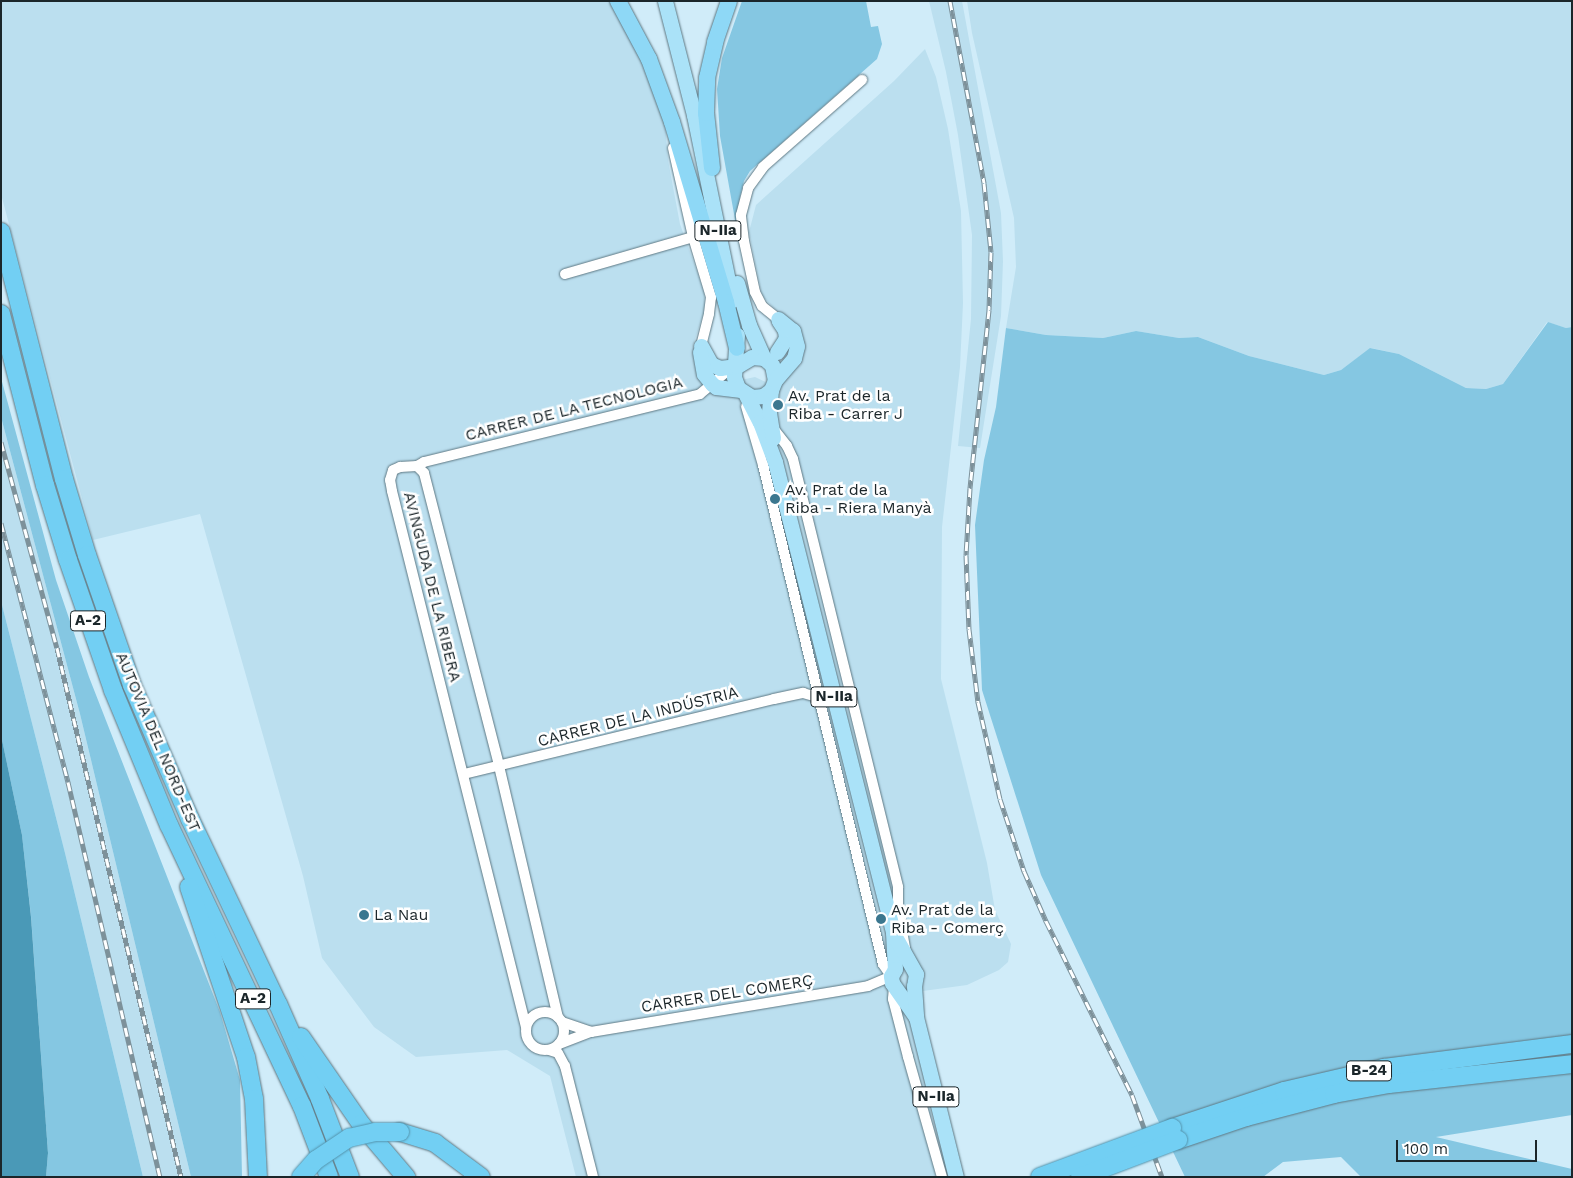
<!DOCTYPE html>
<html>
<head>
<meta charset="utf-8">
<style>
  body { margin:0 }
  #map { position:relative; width:1573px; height:1178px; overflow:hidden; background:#d0ecf9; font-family:"Work Sans",sans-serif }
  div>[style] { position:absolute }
  .built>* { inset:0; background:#bbdfef }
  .green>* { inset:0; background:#85c7e2 }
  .water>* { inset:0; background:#4a99b7 }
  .roads { filter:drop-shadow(0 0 1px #5e7883) drop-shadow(0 0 1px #5e7883) }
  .minor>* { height:10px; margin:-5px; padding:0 5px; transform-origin:5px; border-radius:5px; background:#fff }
  .minor>.ring { margin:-5px; padding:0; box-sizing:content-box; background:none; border:10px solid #fff; border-radius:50% }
  .primary>* { height:15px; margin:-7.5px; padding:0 7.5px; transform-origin:7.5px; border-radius:7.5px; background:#aae2f8 }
  .trunk>* { height:16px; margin:-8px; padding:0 8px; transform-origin:8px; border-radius:8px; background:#8ed8f6 }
  .motorway>* { height:18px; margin:-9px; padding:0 9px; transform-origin:9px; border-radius:9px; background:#72cff3 }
  .rail>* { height:5px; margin-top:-2.5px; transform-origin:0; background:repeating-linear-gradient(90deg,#fff 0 9px,#7d919a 0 18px); box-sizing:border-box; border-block:1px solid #7d919a }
  .bridges { filter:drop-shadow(0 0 1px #5494ad) drop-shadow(0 0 1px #5494ad) }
  .motorway-bridge>* { height:18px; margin:-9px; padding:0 9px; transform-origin:9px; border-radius:9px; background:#72cff3 }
  .dots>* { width:14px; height:14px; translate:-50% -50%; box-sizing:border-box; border:2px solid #fff; border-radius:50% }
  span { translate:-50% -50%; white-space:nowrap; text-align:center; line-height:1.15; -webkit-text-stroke:5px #fff; paint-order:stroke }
  .shield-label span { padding:1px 4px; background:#fff; border:1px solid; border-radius:4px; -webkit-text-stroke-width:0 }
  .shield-label { font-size:15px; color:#1b262a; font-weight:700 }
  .poi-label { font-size:16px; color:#1b262a }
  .left { translate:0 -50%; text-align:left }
  .street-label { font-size:16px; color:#1b262a }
  .frame { position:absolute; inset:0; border:2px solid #1b262a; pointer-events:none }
  .scale { position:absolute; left:1396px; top:1140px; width:141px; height:22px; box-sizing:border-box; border:2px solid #1b262a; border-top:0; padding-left:6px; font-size:15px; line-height:18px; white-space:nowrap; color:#1b262a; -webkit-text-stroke:4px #fff; paint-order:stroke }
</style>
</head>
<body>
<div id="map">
  <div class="built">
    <div style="clip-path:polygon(1px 1px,609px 1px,618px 14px,644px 66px,665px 124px,668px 160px,680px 224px,704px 291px,705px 309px,693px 345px,703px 388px,755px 377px,780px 389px,787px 373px,801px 365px,799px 340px,778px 312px,762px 296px,749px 232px,756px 205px,894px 81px,925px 49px,936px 77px,948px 129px,961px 211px,963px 303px,960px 367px,942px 527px,941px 679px,987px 863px,995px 910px,1011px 944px,1008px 962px,999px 970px,967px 985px,923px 991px,935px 1177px,576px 1177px,550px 1076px,507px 1050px,416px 1057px,374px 1027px,322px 958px,303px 876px,200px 514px,93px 540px,1px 194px)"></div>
    <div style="clip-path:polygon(929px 1px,962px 1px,1001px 213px,1003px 261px,1001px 316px,980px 448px,958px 446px,971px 319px,972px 235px,958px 135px,946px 72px)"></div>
    <div style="clip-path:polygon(967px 1px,1572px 1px,1572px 327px,1566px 328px,1547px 322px,1503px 384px,1486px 389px,1466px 388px,1399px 354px,1371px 348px,1341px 370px,1324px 375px,1249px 356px,1198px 337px,1179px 338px,1136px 331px,1103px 338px,1046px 335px,1006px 328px,1016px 267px,1014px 218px,972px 33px)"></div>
    <div style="clip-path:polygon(1px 417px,80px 714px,191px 1177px,143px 1177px,65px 853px,1px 601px)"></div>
  </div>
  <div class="green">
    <div style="clip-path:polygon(742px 1px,866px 1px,871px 27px,878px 26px,882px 44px,877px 59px,750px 171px,744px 181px,740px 197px,736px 225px,720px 136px,717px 89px,722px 58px)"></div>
    <div style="clip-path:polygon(1548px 322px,1566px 328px,1572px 327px,1572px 1115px,1436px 1137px,1572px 1169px,1572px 1177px,1361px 1177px,1341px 1157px,1283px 1162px,1263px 1177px,1185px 1177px,1041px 875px,982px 690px,975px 525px,984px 460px,996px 407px,1006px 328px,1046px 335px,1103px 338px,1136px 331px,1179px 338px,1198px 337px,1249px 356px,1324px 375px,1341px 370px,1370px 348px,1399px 354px,1466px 388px,1486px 389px,1503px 384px)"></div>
    <div style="clip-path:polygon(1px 378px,56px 580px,89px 677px,220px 1012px,240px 1080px,242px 1177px,191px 1177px,80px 714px,1px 417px)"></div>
    <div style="clip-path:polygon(1px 601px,65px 853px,143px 1177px,46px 1177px,48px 1153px,31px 916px,22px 835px,1px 735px)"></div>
  </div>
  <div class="water">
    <div style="clip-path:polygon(1px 735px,22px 835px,31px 917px,48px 1153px,46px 1177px,1px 1177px)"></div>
  </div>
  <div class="roads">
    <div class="minor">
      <div style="left:673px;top:148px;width:91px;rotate:77.3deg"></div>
      <div style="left:565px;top:274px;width:133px;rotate:-16.1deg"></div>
      <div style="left:693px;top:237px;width:63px;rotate:73.3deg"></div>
      <div style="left:711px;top:297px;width:17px;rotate:97deg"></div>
      <div style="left:709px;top:314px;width:33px;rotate:104deg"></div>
      <div style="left:778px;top:319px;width:21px;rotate:-141deg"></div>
      <div style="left:762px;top:306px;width:16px;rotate:-117deg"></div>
      <div style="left:755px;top:292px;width:52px;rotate:-102.2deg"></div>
      <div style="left:744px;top:241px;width:26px;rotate:-97deg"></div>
      <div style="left:741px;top:215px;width:28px;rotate:-75deg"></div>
      <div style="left:748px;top:188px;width:26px;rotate:-54deg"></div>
      <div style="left:763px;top:167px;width:132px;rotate:-41.3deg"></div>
      <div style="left:773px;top:428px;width:23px;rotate:52deg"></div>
      <div style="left:787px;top:446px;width:14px;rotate:65deg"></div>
      <div style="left:793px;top:459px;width:441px;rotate:76.2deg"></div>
      <div style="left:898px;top:887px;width:22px;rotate:90deg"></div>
      <div style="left:898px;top:909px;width:45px;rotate:79.7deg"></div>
      <div style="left:417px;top:466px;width:8px;rotate:-30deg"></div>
      <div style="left:424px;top:462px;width:284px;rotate:-13.8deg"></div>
      <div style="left:700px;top:394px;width:40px;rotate:-40deg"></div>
      <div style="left:464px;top:774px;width:319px;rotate:-13.6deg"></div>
      <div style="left:774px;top:699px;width:30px;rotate:-12deg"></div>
      <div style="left:803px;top:693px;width:18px;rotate:16deg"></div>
      <div style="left:892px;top:986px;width:2px;rotate:27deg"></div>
      <div style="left:894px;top:987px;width:12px;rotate:95deg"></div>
      <div style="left:893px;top:999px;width:60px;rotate:75.5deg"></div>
      <div style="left:908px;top:1057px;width:125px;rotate:74.2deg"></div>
      <div class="ring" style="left:526px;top:1012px;width:28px;height:28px"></div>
      <div style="left:562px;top:1022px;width:31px;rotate:19deg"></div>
      <div style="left:526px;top:1027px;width:552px;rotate:-104.04deg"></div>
      <div style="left:392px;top:491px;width:11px;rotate:-100deg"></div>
      <div style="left:390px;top:480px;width:10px;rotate:-73deg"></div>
      <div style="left:393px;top:470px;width:8px;rotate:-23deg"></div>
      <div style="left:400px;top:467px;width:17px;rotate:-3deg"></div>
      <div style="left:417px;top:466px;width:10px;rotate:45deg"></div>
      <div style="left:424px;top:473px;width:302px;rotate:75.6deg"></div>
      <div style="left:499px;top:766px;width:258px;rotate:76.8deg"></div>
      <div style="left:559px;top:1044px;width:34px;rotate:-21deg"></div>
      <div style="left:591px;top:1032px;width:281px;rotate:-9.4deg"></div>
      <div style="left:868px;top:986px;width:25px;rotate:-23deg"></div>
      <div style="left:891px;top:976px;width:14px;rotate:-124deg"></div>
      <div style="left:883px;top:964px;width:513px;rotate:-103.52deg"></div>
      <div style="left:763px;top:465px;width:61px;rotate:-106.1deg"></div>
      <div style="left:549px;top:1050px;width:9px;rotate:18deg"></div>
      <div style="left:558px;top:1053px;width:15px;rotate:62deg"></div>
      <div style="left:565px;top:1066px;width:114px;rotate:75.8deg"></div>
    </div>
    <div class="primary">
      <div style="left:665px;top:1px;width:118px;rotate:75.7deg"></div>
      <div style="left:694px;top:115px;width:189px;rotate:78.4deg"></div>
      <div style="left:737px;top:283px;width:44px;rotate:74.1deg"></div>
      <div style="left:749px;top:325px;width:36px;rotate:66deg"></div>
      <div style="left:737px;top:335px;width:42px;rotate:94.1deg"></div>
      <div style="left:734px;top:377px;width:12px;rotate:70deg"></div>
      <div style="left:738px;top:388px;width:17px;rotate:33deg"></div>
      <div style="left:752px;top:397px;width:11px;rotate:-5deg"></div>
      <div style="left:763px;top:396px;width:10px;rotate:-37deg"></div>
      <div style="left:701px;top:346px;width:21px;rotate:61deg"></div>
      <div style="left:711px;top:364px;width:10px;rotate:24deg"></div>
      <div style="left:720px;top:368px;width:17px;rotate:-7deg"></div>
      <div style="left:737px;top:366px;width:17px;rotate:-31deg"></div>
      <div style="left:752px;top:357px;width:12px;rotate:5deg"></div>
      <div style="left:764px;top:358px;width:11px;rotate:41deg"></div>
      <div style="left:772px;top:365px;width:15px;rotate:79deg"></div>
      <div style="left:700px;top:352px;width:22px;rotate:80deg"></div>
      <div style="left:704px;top:374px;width:13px;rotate:51deg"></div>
      <div style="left:712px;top:384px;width:5px;rotate:37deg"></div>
      <div style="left:716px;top:387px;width:23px;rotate:7deg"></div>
      <div style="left:777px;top:352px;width:17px;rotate:-57deg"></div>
      <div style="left:786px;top:338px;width:8px;rotate:-97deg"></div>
      <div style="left:785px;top:330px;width:11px;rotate:-124deg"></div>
      <div style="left:746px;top:395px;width:30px;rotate:63deg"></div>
      <div style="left:760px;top:422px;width:43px;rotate:69.4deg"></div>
      <div style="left:775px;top:462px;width:485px;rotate:75.9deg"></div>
      <div style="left:893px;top:932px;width:37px;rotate:87deg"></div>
      <div style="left:895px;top:969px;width:8px;rotate:120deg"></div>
      <div style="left:891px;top:976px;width:7px;rotate:82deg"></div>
      <div style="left:892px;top:983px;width:42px;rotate:54.8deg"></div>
      <div style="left:773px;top:438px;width:26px;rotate:-99deg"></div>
      <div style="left:769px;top:412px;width:22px;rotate:-85deg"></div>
      <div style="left:771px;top:390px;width:11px;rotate:-68deg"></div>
      <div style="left:775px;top:380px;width:29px;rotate:-49deg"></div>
      <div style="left:794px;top:358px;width:12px;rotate:-76deg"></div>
      <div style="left:797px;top:346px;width:16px;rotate:-105deg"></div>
      <div style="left:793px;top:331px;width:19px;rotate:-141deg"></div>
      <div style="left:894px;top:935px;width:45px;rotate:60.6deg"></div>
      <div style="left:916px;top:974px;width:12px;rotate:99deg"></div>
      <div style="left:914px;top:986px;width:31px;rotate:86deg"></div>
      <div style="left:916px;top:1017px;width:165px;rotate:76deg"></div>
    </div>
    <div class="trunk">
      <div style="left:618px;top:1px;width:66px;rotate:61.9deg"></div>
      <div style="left:649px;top:59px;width:67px;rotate:69.9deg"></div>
      <div style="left:672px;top:122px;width:188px;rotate:73.3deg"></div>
      <div style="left:726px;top:302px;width:47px;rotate:76.6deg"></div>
      <div style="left:712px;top:168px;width:55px;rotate:-96.2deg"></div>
      <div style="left:706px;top:113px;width:35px;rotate:-88deg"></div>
      <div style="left:707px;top:78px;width:37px;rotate:-77deg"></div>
      <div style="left:715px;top:42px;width:43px;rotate:-71.1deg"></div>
    </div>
    <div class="motorway">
      <div style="left:1px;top:232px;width:255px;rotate:75.7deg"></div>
      <div style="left:64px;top:479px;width:79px;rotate:73.2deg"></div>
      <div style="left:87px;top:555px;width:138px;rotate:70.9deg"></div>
      <div style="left:132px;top:685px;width:146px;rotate:66.6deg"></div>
      <div style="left:190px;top:819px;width:205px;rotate:64.6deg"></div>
      <div style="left:278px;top:1004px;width:104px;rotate:66.1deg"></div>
      <div style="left:320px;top:1099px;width:84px;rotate:69deg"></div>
      <div style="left:1px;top:314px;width:177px;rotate:75.6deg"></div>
      <div style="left:45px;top:485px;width:78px;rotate:73deg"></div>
      <div style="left:68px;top:560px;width:138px;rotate:70.9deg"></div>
      <div style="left:113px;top:690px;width:146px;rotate:67.5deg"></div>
      <div style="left:169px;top:825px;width:311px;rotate:64.7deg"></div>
      <div style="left:302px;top:1106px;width:76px;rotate:69.2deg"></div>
      <div style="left:189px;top:887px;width:179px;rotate:71.5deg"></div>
      <div style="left:246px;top:1057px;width:43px;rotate:79.2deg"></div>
      <div style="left:254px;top:1099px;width:78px;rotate:87.1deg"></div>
      <div style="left:301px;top:1037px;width:106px;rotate:55.4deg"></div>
      <div style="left:361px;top:1124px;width:70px;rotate:49.7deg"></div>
      <div style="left:1172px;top:1128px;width:118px;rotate:-18.3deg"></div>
      <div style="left:1284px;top:1091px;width:103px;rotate:-13deg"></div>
      <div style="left:1384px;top:1068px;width:190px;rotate:-7.3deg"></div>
      <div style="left:400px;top:1132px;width:37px;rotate:17deg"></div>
      <div style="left:435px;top:1143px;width:57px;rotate:36.5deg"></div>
      <div style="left:1178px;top:1140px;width:72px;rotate:-18.7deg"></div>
      <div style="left:1246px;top:1117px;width:91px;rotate:-14.6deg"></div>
      <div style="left:1334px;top:1094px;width:56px;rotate:-10.3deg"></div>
      <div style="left:1389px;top:1084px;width:184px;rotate:-6.2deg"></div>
    </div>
  </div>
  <div class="rail">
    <div style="left:950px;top:1px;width:185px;rotate:79.4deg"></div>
    <div style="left:984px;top:183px;width:69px;rotate:84.2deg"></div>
    <div style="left:991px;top:252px;width:58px;rotate:92deg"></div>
    <div style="left:989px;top:310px;width:179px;rotate:96.1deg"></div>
    <div style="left:970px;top:488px;width:67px;rotate:93.4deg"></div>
    <div style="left:966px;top:555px;width:74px;rotate:87.7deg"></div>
    <div style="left:969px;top:629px;width:74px;rotate:83deg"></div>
    <div style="left:978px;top:702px;width:99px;rotate:77.2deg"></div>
    <div style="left:1000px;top:799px;width:76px;rotate:71.6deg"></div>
    <div style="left:1024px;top:871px;width:55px;rotate:66.3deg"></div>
    <div style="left:1046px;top:921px;width:194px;rotate:63.7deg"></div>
    <div style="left:1132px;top:1095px;width:87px;rotate:69.9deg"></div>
    <div style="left:1px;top:442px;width:213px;rotate:74.8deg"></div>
    <div style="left:57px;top:648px;width:543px;rotate:76.81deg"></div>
    <div style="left:1px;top:523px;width:268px;rotate:75.5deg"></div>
    <div style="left:68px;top:782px;width:406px;rotate:76.9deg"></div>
  </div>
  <div class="bridges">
    <div class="motorway-bridge">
      <div style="left:301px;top:1177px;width:23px;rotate:-49deg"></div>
      <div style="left:316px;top:1160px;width:40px;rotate:-34deg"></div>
      <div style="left:349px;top:1138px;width:27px;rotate:-13deg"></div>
      <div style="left:375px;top:1132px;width:25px"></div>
      <div style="left:1040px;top:1177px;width:141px;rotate:-20.4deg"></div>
      <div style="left:1080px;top:1177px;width:105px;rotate:-20.7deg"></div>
    </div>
  </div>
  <div class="dots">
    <div style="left:778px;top:405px;background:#3b778f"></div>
    <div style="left:775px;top:499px;background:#3b778f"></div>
    <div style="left:364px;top:915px;background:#3b778f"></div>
    <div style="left:881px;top:919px;background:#3b778f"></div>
  </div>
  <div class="shield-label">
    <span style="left:718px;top:231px">N-IIa</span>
    <span style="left:88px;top:621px">A-2</span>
    <span style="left:834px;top:697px">N-IIa</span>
    <span style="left:253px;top:999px">A-2</span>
    <span style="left:1369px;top:1071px">B-24</span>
    <span style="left:936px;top:1097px">N-IIa</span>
  </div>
  <div class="poi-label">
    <span class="left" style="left:788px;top:405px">Av. Prat de la<br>Riba - Carrer J</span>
    <span class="left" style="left:785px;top:499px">Av. Prat de la<br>Riba - Riera Manyà</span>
    <span class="left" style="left:891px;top:919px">Av. Prat de la<br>Riba - Comerç</span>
    <span class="left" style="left:374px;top:915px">La Nau</span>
  </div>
  <div class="street-label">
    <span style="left:574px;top:409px;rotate:-14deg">CARRER DE LA TECNOLOGIA</span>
    <span style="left:432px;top:587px;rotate:76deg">AVINGUDA DE LA RIBERA</span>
    <span style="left:638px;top:717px;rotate:-14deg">CARRER DE LA INDÚSTRIA</span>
    <span style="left:158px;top:742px;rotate:67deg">AUTOVIA DEL NORD-EST</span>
    <span style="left:727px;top:994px;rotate:-9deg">CARRER DEL COMERÇ</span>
  </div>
  <div class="frame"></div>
  <div class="scale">100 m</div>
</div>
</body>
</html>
